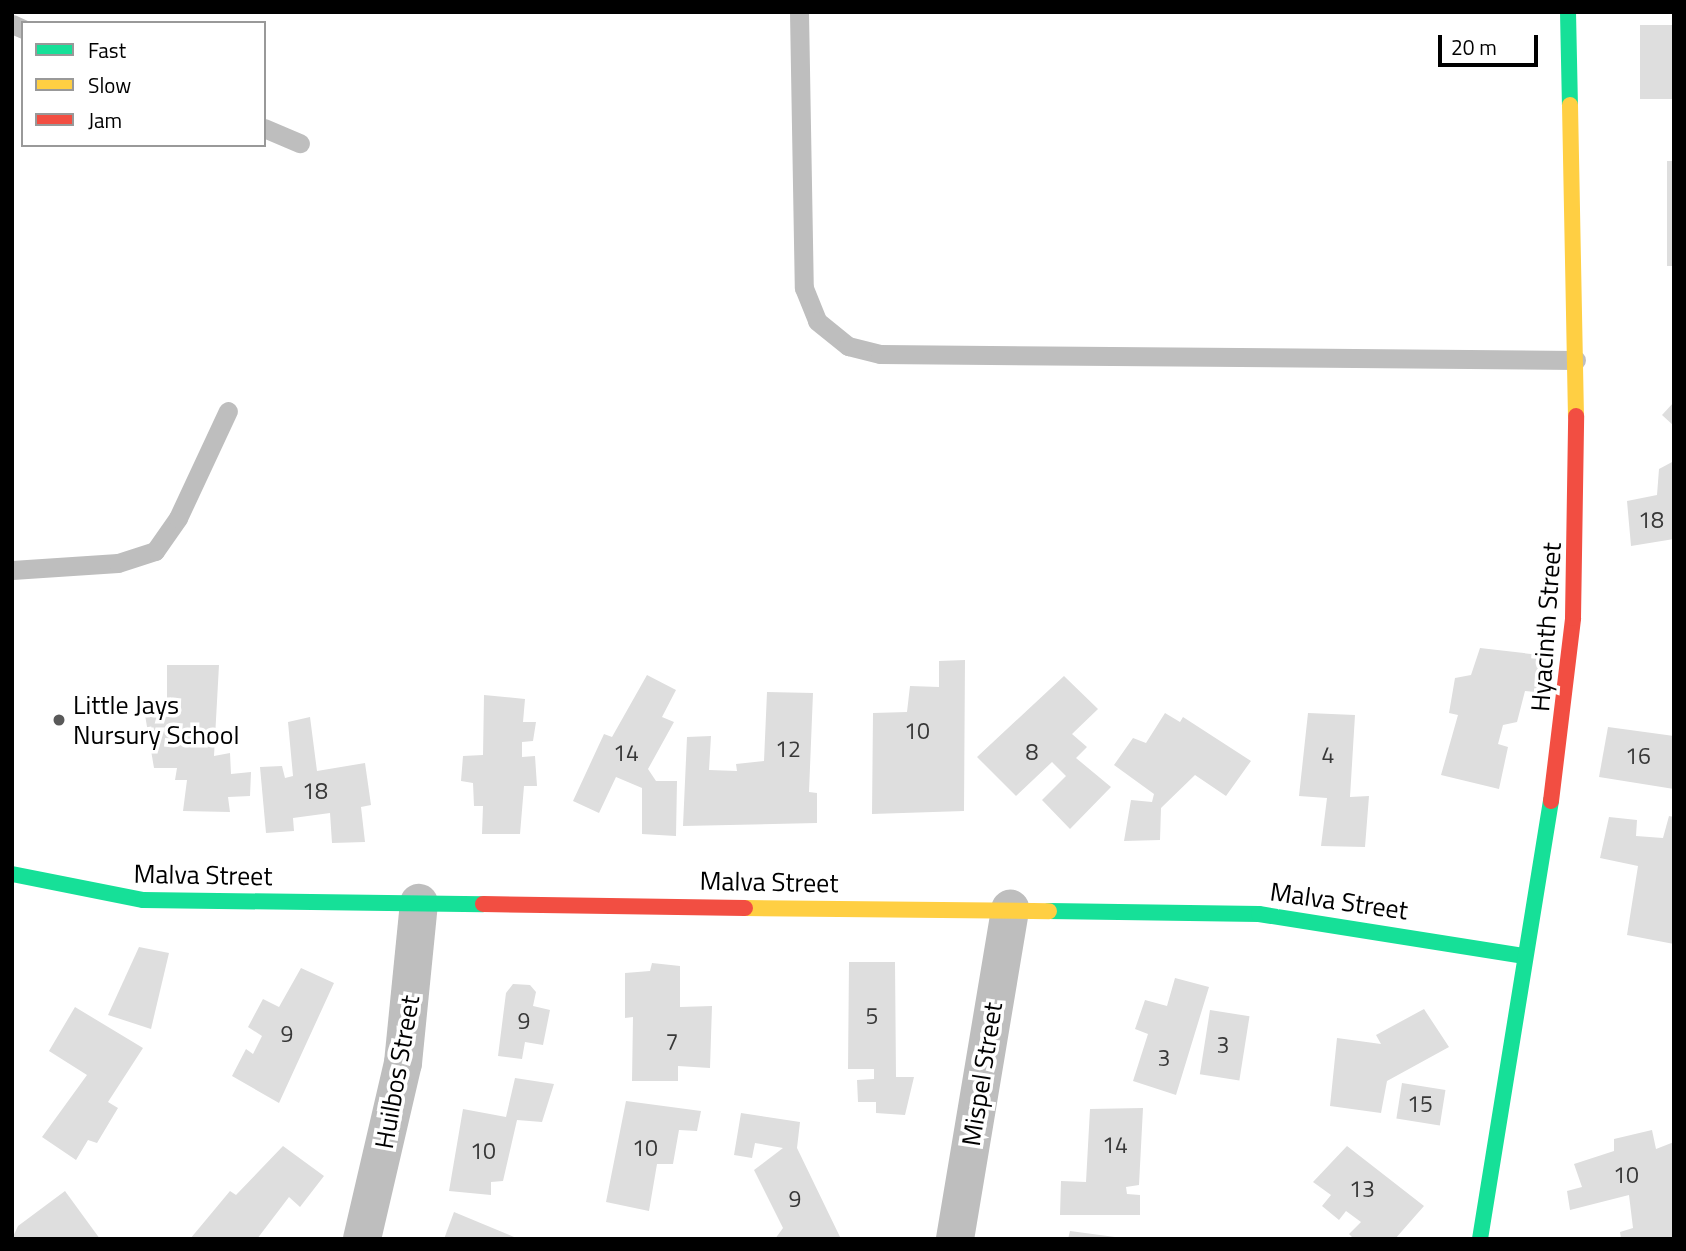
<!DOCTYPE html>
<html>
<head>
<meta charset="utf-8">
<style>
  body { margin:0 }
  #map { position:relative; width:1686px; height:1251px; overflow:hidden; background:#fff; font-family:"Titillium Web",sans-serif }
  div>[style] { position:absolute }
  .building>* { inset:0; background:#dedede; transform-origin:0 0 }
  .lane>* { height:19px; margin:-9.5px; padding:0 9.5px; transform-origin:9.5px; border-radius:9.5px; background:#bebebe }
  .street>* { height:38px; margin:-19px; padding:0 19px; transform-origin:19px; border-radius:19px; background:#bebebe }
  .fast>* { height:16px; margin:-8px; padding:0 8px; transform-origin:8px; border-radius:8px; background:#16e098 }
  .slow>* { height:16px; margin:-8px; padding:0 8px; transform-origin:8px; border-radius:8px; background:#ffcf43 }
  .jam>* { height:16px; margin:-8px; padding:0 8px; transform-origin:8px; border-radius:8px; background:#f24e42 }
  .dots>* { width:19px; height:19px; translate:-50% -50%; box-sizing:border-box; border:4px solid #fff; border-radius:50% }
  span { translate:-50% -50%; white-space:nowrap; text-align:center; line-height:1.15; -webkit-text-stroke:7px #fff; paint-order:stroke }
  .number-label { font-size:23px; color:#383838 }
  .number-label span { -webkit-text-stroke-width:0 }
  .street-label { font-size:26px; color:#000 }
  .poi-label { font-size:26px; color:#000 }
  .left { translate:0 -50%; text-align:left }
  .frame { position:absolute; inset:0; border:14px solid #000; pointer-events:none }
  .legend { position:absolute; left:21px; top:21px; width:245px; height:126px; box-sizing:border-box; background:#fff; border:2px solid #999; margin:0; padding:9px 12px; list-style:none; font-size:21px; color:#000 }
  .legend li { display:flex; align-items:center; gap:14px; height:35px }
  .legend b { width:35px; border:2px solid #999 }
  .scale { position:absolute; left:1438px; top:35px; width:100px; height:32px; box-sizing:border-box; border:4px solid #000; border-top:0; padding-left:9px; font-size:21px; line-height:24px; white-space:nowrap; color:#000; -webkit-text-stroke:5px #fff; paint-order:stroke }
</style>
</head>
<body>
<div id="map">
  <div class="building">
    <div style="left:1674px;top:25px;width:74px;height:34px;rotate:90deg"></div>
    <div style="left:1667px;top:161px;width:7px;height:105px"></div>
    <div style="clip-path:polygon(1674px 402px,1674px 426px,1662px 415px)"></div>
    <div style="clip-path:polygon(1674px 461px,1674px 539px,1631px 546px,1627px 501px,1657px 495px,1659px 469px)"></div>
    <div style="clip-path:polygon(1480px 648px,1540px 655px,1536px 692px,1525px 691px,1517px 722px,1503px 725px,1498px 744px,1508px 747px,1499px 789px,1441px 775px,1458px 715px,1449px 713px,1455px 678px,1471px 675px)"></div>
    <div style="clip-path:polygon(965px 660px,964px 811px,872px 814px,873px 713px,907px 712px,910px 686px,939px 687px,939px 661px)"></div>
    <div style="clip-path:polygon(167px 665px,219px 665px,214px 756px,230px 753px,231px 774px,251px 772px,250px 796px,228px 797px,230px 812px,183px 811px,187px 780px,175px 780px,177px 768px,154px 768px,145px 715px,167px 716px)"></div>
    <div style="clip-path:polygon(647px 675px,676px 690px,662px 717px,674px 722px,648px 769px,656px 781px,677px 781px,676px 836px,642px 834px,642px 788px,616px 777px,599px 813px,573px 801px,604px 734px,612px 737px)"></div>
    <div style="clip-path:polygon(1064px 676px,1098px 709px,1072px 734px,1087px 747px,1076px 758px,1111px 787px,1070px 829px,1042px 800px,1066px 776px,1052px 762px,1016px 796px,977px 757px)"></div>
    <div style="clip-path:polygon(767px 692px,813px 693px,809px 792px,817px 793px,817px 823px,683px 826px,687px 737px,711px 736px,709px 770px,737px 771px,736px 764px,764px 761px)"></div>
    <div style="clip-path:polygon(484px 695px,525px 699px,523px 722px,536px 722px,533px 741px,522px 742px,522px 757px,535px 756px,537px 786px,524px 786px,520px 834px,482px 834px,483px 806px,474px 806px,473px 783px,461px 781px,463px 756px,483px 755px)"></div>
    <div style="clip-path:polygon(1165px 713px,1180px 722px,1183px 717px,1251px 761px,1226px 796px,1195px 775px,1161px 808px,1160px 840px,1124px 841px,1131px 800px,1152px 802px,1154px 794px,1114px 765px,1133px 738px,1146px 743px)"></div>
    <div style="clip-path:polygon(1308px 713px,1355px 715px,1350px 797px,1369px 796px,1365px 847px,1321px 846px,1327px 798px,1299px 796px)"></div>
    <div style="clip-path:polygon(310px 717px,317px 771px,365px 763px,371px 805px,361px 807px,365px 842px,332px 843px,330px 813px,293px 818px,294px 831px,266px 833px,260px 767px,282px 766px,285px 778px,293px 776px,288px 722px)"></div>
    <div style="clip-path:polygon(1608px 727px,1674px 736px,1674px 789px,1599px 777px)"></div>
    <div style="clip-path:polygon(1669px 816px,1674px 817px,1674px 944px,1627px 935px,1638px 866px,1600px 858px,1609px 817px,1637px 820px,1636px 836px,1663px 838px)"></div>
    <div style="clip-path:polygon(139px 947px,169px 953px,151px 1029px,108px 1015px)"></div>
    <div style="clip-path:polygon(849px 962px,895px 962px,896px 1077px,914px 1077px,905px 1115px,876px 1113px,876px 1102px,858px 1102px,857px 1080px,874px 1079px,874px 1069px,848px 1069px)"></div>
    <div style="clip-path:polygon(652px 963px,680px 966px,680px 1007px,712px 1006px,710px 1068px,678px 1066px,678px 1081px,632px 1081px,633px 1017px,625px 1018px,625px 973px,650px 971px)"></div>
    <div style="clip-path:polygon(301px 968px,334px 983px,279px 1103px,232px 1076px,246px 1049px,253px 1054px,262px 1036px,248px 1027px,263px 999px,279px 1007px)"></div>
    <div style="clip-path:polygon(1175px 978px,1209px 987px,1176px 1095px,1133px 1081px,1148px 1034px,1135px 1029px,1145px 1000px,1167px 1006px)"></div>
    <div style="clip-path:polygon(513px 984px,530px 985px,536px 992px,533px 1006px,550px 1010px,543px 1045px,525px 1042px,522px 1059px,498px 1056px,506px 993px)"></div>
    <div style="clip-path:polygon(75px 1007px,143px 1048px,108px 1102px,118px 1108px,97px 1143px,88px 1140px,76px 1160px,42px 1137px,87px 1075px,49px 1051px)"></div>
    <div style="clip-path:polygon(1424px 1009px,1449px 1047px,1387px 1081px,1381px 1113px,1330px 1106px,1337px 1038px,1381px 1044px,1376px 1035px)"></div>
    <div style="left:1210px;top:1010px;width:40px;height:65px;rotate:9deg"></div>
    <div style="clip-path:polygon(515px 1078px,554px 1084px,542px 1122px,517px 1120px,503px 1181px,491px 1182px,491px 1195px,449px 1191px,463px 1109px,506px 1117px)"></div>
    <div style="left:1402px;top:1083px;width:44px;height:36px;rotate:9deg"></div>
    <div style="clip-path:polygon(626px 1101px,701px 1111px,697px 1131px,679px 1130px,673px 1164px,657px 1164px,649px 1211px,606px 1202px)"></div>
    <div style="clip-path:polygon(1143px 1108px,1139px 1185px,1126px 1187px,1127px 1194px,1140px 1195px,1140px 1215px,1060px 1215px,1061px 1181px,1086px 1182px,1090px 1109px)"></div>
    <div style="clip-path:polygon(741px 1113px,800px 1122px,797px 1148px,841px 1239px,775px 1239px,783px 1228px,754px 1170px,783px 1148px,755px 1143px,752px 1158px,734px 1155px)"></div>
    <div style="clip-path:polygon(1652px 1130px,1656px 1149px,1674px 1142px,1674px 1239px,1621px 1239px,1620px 1232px,1633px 1228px,1629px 1195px,1570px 1210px,1567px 1191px,1582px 1187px,1574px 1164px,1614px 1151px,1614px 1139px)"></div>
    <div style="clip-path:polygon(283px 1146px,324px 1176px,300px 1207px,289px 1197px,257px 1239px,190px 1239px,230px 1191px,236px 1195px)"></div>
    <div style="clip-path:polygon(1347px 1146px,1424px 1206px,1395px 1239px,1354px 1239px,1349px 1234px,1361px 1222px,1346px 1211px,1339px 1220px,1322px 1206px,1331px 1195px,1313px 1182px)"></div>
    <div style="clip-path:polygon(65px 1191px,100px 1239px,12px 1239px,18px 1226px)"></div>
    <div style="clip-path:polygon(454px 1212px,519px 1239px,444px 1239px)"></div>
    <div style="clip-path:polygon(1070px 1231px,1115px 1237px,1115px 1239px,1068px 1239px)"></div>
  </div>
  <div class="lane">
    <div style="left:799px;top:12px;width:276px;rotate:89deg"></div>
    <div style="left:804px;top:288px;width:35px;rotate:68deg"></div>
    <div style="left:817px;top:321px;width:40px;rotate:39deg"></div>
    <div style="left:848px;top:346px;width:33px;rotate:14deg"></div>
    <div style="left:880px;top:354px;width:696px;rotate:0.49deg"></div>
    <div style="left:12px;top:24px;width:12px;rotate:24deg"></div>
    <div style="left:264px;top:128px;width:39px;rotate:23deg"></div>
    <div style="left:12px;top:570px;width:106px;rotate:-3.8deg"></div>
    <div style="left:118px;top:563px;width:39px;rotate:-18deg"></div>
    <div style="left:155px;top:551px;width:40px;rotate:-55.1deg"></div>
    <div style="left:178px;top:518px;width:118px;rotate:-65deg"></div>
  </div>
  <div class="street">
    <div style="left:362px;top:1239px;width:181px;rotate:-76.9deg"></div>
    <div style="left:403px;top:1063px;width:161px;rotate:-84.3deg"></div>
    <div style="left:955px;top:1239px;width:335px;rotate:-80.5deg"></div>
  </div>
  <div class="fast">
    <div style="left:1568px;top:12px;width:93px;rotate:88.8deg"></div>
    <div style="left:12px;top:874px;width:134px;rotate:11.2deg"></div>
    <div style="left:143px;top:900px;width:340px;rotate:0.7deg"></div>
    <div style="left:1049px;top:911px;width:210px;rotate:0.8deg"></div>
    <div style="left:1259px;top:914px;width:269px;rotate:9deg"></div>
    <div style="left:1480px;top:1239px;width:444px;rotate:-80.8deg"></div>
  </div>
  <div class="slow">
    <div style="left:1570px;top:105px;width:311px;rotate:88.9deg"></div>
    <div style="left:745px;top:908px;width:304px;rotate:0.6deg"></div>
  </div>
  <div class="jam">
    <div style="left:1551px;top:801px;width:184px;rotate:-83.1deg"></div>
    <div style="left:1573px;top:618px;width:202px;rotate:-89.1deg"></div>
    <div style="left:483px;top:904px;width:262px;rotate:0.9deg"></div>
  </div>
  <div class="dots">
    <div style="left:59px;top:720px;background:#595959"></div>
  </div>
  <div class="number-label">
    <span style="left:1651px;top:520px">18</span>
    <span style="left:917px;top:731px">10</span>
    <span style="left:788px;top:749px">12</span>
    <span style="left:1032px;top:752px">8</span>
    <span style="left:626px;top:753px">14</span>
    <span style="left:1328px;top:755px">4</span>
    <span style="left:1638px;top:756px">16</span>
    <span style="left:315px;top:791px">18</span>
    <span style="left:872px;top:1016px">5</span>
    <span style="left:524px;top:1021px">9</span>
    <span style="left:287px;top:1034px">9</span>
    <span style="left:672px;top:1042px">7</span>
    <span style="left:1223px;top:1045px">3</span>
    <span style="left:1164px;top:1058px">3</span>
    <span style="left:1420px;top:1104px">15</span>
    <span style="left:1115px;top:1145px">14</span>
    <span style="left:645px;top:1148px">10</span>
    <span style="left:483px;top:1151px">10</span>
    <span style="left:1626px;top:1175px">10</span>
    <span style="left:1362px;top:1189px">13</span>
    <span style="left:795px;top:1199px">9</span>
  </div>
  <div class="street-label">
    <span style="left:1546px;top:627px;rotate:-86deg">Hyacinth Street</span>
    <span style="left:203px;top:875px;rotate:1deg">Malva Street</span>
    <span style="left:769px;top:882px;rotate:1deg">Malva Street</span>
    <span style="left:1339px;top:901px;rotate:8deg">Malva Street</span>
    <span style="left:397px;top:1072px;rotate:-80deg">Huilbos Street</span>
    <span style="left:982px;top:1074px;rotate:-81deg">Mispel Street</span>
  </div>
  <div class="poi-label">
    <span class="left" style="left:73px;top:720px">Little Jays<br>Nursury School</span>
  </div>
  <div class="frame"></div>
  <ul class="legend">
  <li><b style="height:9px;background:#16e098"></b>Fast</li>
  <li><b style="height:9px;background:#ffcf43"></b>Slow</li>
  <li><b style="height:9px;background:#f24e42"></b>Jam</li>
  </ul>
  <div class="scale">20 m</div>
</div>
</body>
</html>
